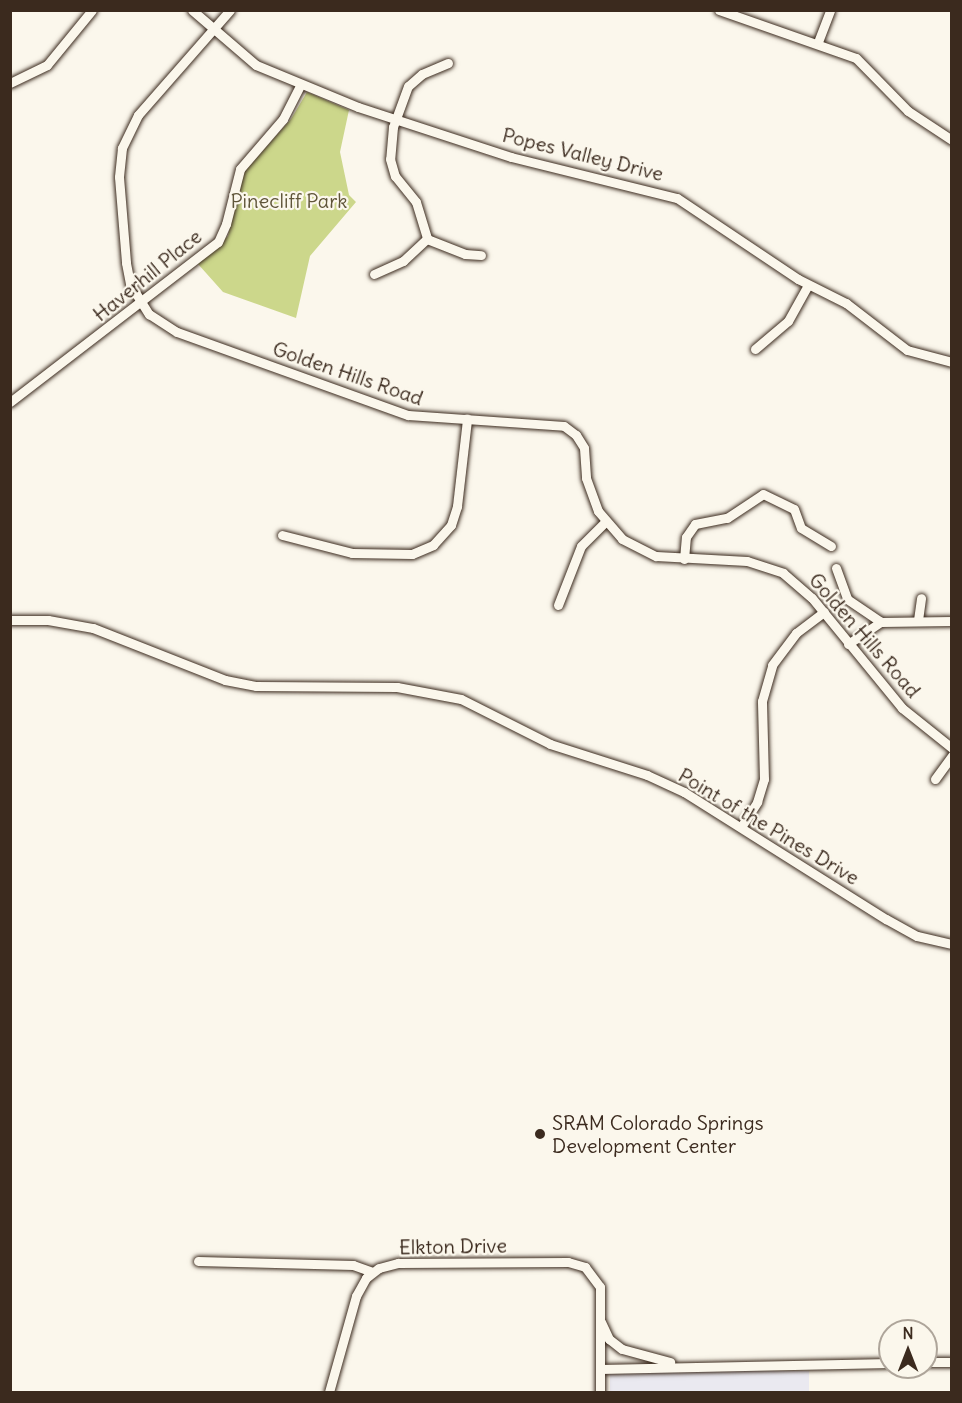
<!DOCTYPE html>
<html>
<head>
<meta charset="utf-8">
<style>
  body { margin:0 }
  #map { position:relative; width:962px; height:1403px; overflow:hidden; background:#fbf7ec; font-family:Delius,sans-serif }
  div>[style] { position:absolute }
  .built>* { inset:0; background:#eae9f0; transform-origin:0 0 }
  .green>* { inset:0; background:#ccd78b }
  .roads { filter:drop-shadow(0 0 2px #3b2a1e) drop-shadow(0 0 2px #3b2a1e) }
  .minor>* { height:9px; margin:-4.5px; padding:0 4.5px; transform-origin:4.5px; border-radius:4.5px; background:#fbf7ec }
  .dots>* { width:16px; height:16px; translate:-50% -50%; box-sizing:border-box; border:3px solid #fbf7ec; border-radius:50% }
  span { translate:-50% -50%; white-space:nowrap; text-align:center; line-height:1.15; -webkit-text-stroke:4.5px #fbf7ec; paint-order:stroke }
  .street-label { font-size:20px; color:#3b2a1e }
  .park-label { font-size:20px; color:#5f5539 }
  .poi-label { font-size:20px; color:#3b2a1e }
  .left { translate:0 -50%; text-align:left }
  .frame { position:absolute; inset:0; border:12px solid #3b2a1e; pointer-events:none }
  .north { position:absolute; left:878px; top:1319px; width:60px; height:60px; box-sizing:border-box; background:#fbf7ec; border:2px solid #aea59a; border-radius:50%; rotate:0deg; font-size:16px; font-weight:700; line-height:24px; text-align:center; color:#3b2a1e }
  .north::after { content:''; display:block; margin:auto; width:21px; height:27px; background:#3b2a1e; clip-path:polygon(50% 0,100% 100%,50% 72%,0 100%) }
</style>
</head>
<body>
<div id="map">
  <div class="built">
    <div style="left:809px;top:1371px;width:21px;height:199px;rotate:90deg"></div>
  </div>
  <div class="green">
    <div style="clip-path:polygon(307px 92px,349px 110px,340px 152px,349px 195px,356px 202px,310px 256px,296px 318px,223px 292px,198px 264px,228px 236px,243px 173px,291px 119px)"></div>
  </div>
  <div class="roads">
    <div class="minor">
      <div style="left:192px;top:10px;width:84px;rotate:40.7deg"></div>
      <div style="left:256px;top:65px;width:110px;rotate:22.4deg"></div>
      <div style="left:358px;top:107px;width:161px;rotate:18.1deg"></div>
      <div style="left:511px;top:157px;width:171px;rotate:13.9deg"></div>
      <div style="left:677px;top:198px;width:146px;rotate:33.8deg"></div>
      <div style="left:798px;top:279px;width:54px;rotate:26.6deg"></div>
      <div style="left:846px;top:303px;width:77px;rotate:37.6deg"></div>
      <div style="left:907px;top:350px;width:47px;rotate:14.9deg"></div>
      <div style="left:230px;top:10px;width:140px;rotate:131.2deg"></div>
      <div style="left:138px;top:115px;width:37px;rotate:116deg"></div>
      <div style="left:122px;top:148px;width:29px;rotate:96deg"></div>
      <div style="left:119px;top:177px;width:86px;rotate:85.3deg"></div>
      <div style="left:126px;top:263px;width:21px;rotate:79deg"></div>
      <div style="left:130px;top:284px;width:36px;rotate:58deg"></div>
      <div style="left:149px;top:314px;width:33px;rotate:33deg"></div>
      <div style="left:177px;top:332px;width:245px;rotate:19.8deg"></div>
      <div style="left:408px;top:415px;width:156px;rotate:4deg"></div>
      <div style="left:564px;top:426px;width:15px;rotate:37deg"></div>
      <div style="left:576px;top:435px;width:15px;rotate:58deg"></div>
      <div style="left:584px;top:448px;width:30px;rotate:86deg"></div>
      <div style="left:586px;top:478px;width:35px;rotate:70deg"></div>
      <div style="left:598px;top:511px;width:37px;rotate:49deg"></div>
      <div style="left:622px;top:539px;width:38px;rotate:27deg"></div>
      <div style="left:656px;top:556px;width:91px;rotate:3.1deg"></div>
      <div style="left:747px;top:561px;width:38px;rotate:18deg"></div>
      <div style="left:783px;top:573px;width:38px;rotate:41deg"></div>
      <div style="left:812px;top:598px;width:142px;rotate:50.7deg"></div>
      <div style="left:902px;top:708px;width:64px;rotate:38.7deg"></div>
      <div style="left:719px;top:10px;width:145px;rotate:19.3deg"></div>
      <div style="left:856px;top:58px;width:74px;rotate:45.5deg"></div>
      <div style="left:908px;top:111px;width:53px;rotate:33.4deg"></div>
      <div style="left:818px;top:42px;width:34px;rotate:-69deg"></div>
      <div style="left:448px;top:63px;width:28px;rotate:157deg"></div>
      <div style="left:422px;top:74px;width:18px;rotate:139deg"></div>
      <div style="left:408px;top:86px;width:44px;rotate:110.1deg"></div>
      <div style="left:393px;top:127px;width:32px;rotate:95deg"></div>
      <div style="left:390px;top:159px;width:18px;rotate:74deg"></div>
      <div style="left:395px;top:176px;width:33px;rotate:51deg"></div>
      <div style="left:416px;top:202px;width:39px;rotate:73deg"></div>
      <div style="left:427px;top:239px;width:41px;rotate:21.5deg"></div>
      <div style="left:465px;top:254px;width:16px;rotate:4deg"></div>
      <div style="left:10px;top:83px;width:41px;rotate:-25.9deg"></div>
      <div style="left:47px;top:65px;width:71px;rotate:-50.7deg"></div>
      <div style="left:374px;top:274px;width:32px;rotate:-24deg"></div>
      <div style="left:403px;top:261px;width:33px;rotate:-43deg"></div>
      <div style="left:755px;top:349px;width:43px;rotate:-40.3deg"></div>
      <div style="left:788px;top:321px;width:41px;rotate:-60.9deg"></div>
      <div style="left:10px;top:402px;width:262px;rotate:-37.6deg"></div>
      <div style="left:218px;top:242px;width:20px;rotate:-66deg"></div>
      <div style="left:226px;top:224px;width:57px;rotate:-75.7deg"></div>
      <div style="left:240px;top:169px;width:66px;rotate:-49.3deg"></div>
      <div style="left:283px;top:119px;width:39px;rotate:-63deg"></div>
      <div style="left:282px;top:535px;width:72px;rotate:14.4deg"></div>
      <div style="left:352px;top:553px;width:60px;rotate:1deg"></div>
      <div style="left:412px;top:554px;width:23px;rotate:-23deg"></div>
      <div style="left:433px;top:545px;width:27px;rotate:-48deg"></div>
      <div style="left:451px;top:525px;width:20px;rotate:-72deg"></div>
      <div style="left:457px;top:506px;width:88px;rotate:-83.4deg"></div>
      <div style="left:684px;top:559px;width:22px;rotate:-85deg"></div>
      <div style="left:686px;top:537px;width:16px;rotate:-55deg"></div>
      <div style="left:695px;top:524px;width:33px;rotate:-11deg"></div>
      <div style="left:727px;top:518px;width:43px;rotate:-33.7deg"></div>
      <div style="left:763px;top:494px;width:34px;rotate:26deg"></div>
      <div style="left:794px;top:509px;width:20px;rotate:70deg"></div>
      <div style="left:801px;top:528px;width:35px;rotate:31deg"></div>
      <div style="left:836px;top:568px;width:33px;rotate:70deg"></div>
      <div style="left:847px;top:599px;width:41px;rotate:34.1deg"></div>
      <div style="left:558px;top:605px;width:63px;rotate:-68.7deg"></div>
      <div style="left:581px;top:546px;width:34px;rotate:-45deg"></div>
      <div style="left:10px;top:620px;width:38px"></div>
      <div style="left:48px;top:620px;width:46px;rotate:10.1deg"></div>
      <div style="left:93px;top:628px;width:142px;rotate:21.5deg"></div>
      <div style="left:225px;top:680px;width:32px;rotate:11deg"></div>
      <div style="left:256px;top:686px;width:141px;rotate:0.4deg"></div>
      <div style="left:397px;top:687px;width:65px;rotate:10.6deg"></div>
      <div style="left:461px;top:699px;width:100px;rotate:26.8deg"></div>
      <div style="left:550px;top:744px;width:102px;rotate:17.7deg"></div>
      <div style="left:647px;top:775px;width:41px;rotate:24.7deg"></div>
      <div style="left:684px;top:792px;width:239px;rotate:32.2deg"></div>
      <div style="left:886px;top:919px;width:35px;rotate:29deg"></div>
      <div style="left:917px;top:936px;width:36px;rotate:13deg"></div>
      <div style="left:918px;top:620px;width:22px;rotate:-82deg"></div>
      <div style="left:848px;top:644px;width:40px;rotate:-34deg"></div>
      <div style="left:881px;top:622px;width:71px;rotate:-0.8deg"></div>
      <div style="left:935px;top:779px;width:29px;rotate:-54deg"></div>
      <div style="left:741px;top:827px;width:30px;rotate:-57deg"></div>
      <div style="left:757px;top:802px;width:24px;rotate:-73deg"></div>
      <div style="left:764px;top:779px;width:78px;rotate:-91.5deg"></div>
      <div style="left:762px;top:701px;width:37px;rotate:-74deg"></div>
      <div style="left:772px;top:665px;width:40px;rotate:-53deg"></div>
      <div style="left:796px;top:633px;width:35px;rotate:-37deg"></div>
      <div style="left:198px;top:1261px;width:155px;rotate:1.5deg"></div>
      <div style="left:353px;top:1265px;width:20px;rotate:20deg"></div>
      <div style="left:601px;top:1322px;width:19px;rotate:65deg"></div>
      <div style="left:609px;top:1339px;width:16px;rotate:38deg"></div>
      <div style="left:622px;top:1349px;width:50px;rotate:15.2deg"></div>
      <div style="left:926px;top:1362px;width:26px"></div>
      <div style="left:600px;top:1369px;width:290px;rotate:-1.2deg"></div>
      <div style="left:329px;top:1392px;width:100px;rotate:-74.3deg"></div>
      <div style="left:356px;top:1296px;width:21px;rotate:-61deg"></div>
      <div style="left:366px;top:1278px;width:16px;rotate:-38deg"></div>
      <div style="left:379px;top:1268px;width:20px;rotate:-15deg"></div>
      <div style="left:398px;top:1263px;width:170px;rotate:-0.3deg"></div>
      <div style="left:568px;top:1262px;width:18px;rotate:16deg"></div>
      <div style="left:585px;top:1267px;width:25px;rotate:53deg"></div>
      <div style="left:600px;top:1287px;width:105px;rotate:90deg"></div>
    </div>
  </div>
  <div class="dots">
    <div style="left:540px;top:1134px;background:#3b2a1e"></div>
  </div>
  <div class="street-label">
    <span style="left:583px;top:154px;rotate:14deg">Popes Valley Drive</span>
    <span style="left:147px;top:275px;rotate:-39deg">Haverhill Place</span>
    <span style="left:348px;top:373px;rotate:19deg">Golden Hills Road</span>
    <span style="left:865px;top:635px;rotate:49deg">Golden Hills Road</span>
    <span style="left:769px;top:826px;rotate:31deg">Point of the Pines Drive</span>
    <span style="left:453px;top:1246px;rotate:-1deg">Elkton Drive</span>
  </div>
  <div class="park-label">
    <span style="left:289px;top:200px">Pinecliff Park</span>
  </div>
  <div class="poi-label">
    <span class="left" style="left:552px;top:1134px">SRAM Colorado Springs<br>Development Center</span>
  </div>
  <div class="frame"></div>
  <div class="north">N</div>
</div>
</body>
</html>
